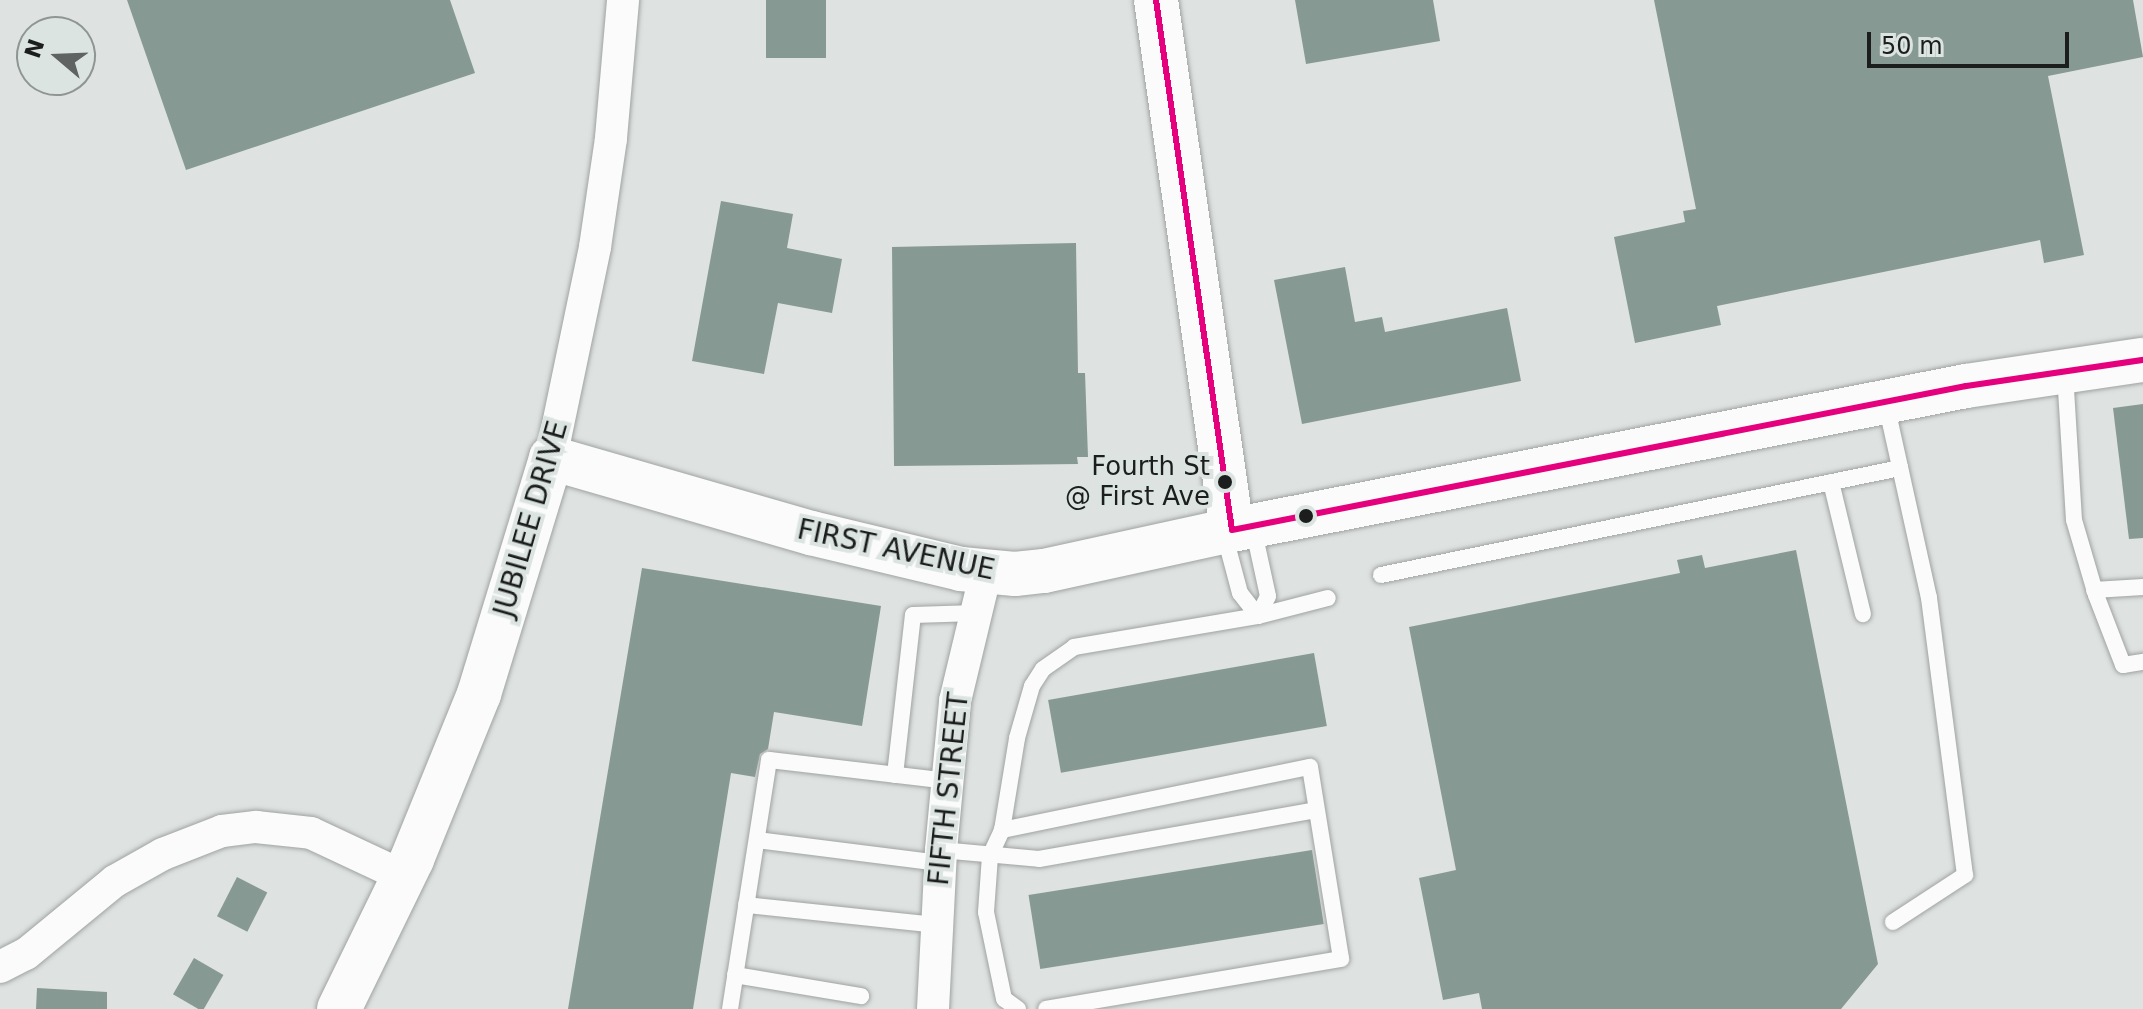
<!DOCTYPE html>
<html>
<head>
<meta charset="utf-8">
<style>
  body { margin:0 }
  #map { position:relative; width:2143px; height:1009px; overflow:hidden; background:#dee2e0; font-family:"DejaVu Sans",sans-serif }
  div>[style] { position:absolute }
  .building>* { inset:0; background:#879993; transform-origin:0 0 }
  .roads { filter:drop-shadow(0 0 2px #9fa3a1) drop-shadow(0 0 2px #9fa3a1) }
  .lane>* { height:16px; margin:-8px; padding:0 8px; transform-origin:8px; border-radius:8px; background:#fafbfa }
  .street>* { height:32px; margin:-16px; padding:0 16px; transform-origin:16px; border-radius:16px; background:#fafbfa }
  .secondary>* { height:44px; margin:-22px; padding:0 22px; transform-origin:22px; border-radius:22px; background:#fafbfa }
  .bus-1>* { height:6px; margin:-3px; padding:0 3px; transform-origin:3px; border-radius:3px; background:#e5007d }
  .dots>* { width:22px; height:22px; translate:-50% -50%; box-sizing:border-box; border:4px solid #dce4e1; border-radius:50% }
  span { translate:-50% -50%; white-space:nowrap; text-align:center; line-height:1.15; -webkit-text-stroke:8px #dce4e1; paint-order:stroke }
  .bus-label { font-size:26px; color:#1b1e1c }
  .right { translate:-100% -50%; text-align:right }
  .street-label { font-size:28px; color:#1b1e1c }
  .north { position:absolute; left:16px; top:16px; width:80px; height:80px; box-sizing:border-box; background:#dce4e1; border:2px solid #8f9592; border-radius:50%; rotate:289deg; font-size:22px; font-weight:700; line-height:32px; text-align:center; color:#1b1e1c }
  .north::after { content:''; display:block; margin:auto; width:28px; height:36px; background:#5f6361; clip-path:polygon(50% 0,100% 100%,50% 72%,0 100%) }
  .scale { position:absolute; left:1867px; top:32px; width:202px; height:36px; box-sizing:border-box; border:4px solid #1b1e1c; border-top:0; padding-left:10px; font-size:24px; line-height:28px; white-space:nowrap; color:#1b1e1c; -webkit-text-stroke:6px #dce4e1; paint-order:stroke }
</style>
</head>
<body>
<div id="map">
  <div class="building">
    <div style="clip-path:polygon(127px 0,450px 0,475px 73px,186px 170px)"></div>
    <div style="left:766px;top:0;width:60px;height:58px"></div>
    <div style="clip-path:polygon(1295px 0,1433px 0,1440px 41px,1306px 64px)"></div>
    <div style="clip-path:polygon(1654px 0,2133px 0,2143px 57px,2048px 76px,2084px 255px,2044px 263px,2040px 240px,1717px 306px,1721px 325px,1635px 343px,1614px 237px,1685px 222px,1683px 211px,1696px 209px)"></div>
    <div style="clip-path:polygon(721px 201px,793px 214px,787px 248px,842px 259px,832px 313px,778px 303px,764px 374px,692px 361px)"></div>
    <div style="clip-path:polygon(1076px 243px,1078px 373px,1085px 373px,1088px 457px,1077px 457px,1078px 464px,894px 466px,892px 247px)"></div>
    <div style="clip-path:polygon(1345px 267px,1355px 322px,1382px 317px,1385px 332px,1507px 308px,1521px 381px,1302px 424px,1274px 280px)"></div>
    <div style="clip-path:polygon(2143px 404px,2143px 538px,2129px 539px,2113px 408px)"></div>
    <div style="clip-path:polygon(1796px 550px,1878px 964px,1841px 1009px,1482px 1009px,1479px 993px,1443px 1000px,1419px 878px,1456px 870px,1409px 627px,1680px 573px,1677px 560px,1702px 555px,1705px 568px)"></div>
    <div style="clip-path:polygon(642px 568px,881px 606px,862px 726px,774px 712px,768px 749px,760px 754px,755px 777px,731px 773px,693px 1009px,568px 1009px)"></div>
    <div style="left:1314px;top:653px;width:74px;height:270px;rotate:80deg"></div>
    <div style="left:1312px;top:850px;width:75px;height:287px;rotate:81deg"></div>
    <div style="left:237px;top:877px;width:34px;height:44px;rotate:27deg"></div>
    <div style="left:194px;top:958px;width:34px;height:42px;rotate:30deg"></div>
    <div style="clip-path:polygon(37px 988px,107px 992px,107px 1009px,36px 1009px)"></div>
  </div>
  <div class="roads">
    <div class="lane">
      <div style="left:2065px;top:373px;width:147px;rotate:86.5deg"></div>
      <div style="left:2074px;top:520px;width:78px;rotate:73.7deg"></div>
      <div style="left:2096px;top:595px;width:75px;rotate:68.9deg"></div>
      <div style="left:2123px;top:665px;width:20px;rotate:-9deg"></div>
      <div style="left:1886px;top:404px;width:199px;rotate:77.5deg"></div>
      <div style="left:1929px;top:598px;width:279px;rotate:82.6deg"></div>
      <div style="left:1965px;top:875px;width:86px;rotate:146.9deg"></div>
      <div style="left:1831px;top:482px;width:136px;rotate:76.4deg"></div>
      <div style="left:1224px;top:533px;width:62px;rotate:75.1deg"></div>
      <div style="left:1240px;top:593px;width:29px;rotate:52deg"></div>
      <div style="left:1258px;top:616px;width:22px;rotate:-63deg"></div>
      <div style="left:1268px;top:596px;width:71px;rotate:-102.3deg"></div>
      <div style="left:1381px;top:575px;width:530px;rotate:-11.65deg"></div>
      <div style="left:2094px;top:590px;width:49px;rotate:-3.5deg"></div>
      <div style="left:895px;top:775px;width:161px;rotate:-83.6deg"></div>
      <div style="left:913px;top:615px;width:63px;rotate:-1.8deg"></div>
      <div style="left:1002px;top:830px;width:93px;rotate:-80.7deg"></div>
      <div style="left:1017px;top:738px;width:54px;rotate:-73.9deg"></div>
      <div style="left:1032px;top:686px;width:20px;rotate:-57deg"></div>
      <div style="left:1043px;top:669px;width:38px;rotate:-35deg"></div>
      <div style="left:1074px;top:647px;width:187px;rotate:-9.6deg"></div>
      <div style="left:1258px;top:616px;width:72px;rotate:-14.4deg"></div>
      <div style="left:757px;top:840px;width:184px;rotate:7.2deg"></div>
      <div style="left:941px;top:850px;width:98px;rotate:5.2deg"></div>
      <div style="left:1039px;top:859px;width:281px;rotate:-10deg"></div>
      <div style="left:746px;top:905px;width:192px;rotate:6deg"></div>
      <div style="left:735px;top:975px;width:128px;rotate:9.5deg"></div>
      <div style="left:730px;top:1009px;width:252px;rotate:-81.1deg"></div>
      <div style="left:769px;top:760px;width:179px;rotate:6.7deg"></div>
      <div style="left:1018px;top:1009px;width:17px;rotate:-144deg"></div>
      <div style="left:1004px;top:999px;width:89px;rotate:-101.7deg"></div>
      <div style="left:986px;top:912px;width:56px;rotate:-85.9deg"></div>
      <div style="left:990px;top:856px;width:29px;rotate:-65deg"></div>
      <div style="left:1002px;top:830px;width:314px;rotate:-11.6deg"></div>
      <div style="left:1310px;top:767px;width:194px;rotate:80.8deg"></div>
      <div style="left:1341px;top:959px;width:299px;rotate:170.4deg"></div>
    </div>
    <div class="street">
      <div style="left:551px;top:458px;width:216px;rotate:-78.2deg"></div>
      <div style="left:595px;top:247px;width:110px;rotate:-81.6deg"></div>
      <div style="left:611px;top:138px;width:139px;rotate:-85deg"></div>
      <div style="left:0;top:967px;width:29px;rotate:-27deg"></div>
      <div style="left:26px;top:954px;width:115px;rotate:-39.4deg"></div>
      <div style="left:115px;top:881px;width:55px;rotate:-29.4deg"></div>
      <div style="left:163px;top:854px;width:63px;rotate:-21.3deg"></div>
      <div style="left:222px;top:831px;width:34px;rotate:-7deg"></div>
      <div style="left:256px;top:827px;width:55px;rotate:6.2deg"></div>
      <div style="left:311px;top:833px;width:102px;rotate:25.1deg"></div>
      <div style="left:933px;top:1009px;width:159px;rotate:-87.1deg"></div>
      <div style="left:941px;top:850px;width:150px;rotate:-84.6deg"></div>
      <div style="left:955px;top:701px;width:133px;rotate:-76.5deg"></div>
    </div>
    <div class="secondary">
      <div style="left:1156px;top:0;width:535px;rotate:81.84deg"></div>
      <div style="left:339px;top:1009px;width:167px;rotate:-64deg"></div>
      <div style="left:412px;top:859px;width:178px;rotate:-67.9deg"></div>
      <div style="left:479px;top:694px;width:247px;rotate:-73deg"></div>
      <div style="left:551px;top:458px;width:271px;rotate:16.1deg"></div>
      <div style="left:811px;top:533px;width:154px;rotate:13.5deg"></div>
      <div style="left:961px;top:569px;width:54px;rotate:5.3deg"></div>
      <div style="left:1015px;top:574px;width:29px;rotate:-6deg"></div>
      <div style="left:1044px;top:571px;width:192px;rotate:-12.3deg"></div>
      <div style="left:1232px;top:530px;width:748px;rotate:-11.1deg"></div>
      <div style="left:1966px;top:386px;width:179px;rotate:-8.4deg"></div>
    </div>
  </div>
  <div class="bus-1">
    <div style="left:1156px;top:0;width:535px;rotate:81.84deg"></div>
    <div style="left:1232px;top:530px;width:748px;rotate:-11.1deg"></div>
    <div style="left:1966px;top:386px;width:179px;rotate:-8.4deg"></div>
  </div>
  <div class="dots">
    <div style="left:1225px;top:482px;background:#1b1e1c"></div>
    <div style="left:1306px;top:516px;background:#1b1e1c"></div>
  </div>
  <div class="bus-label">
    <span class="right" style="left:1210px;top:482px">Fourth St<br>@ First Ave</span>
  </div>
  <div class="street-label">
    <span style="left:531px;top:519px;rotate:-74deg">JUBILEE DRIVE</span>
    <span style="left:896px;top:550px;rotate:12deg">FIRST AVENUE</span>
    <span style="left:949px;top:789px;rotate:-84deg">FIFTH STREET</span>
  </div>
  <div class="north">N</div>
  <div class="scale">50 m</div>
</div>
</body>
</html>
